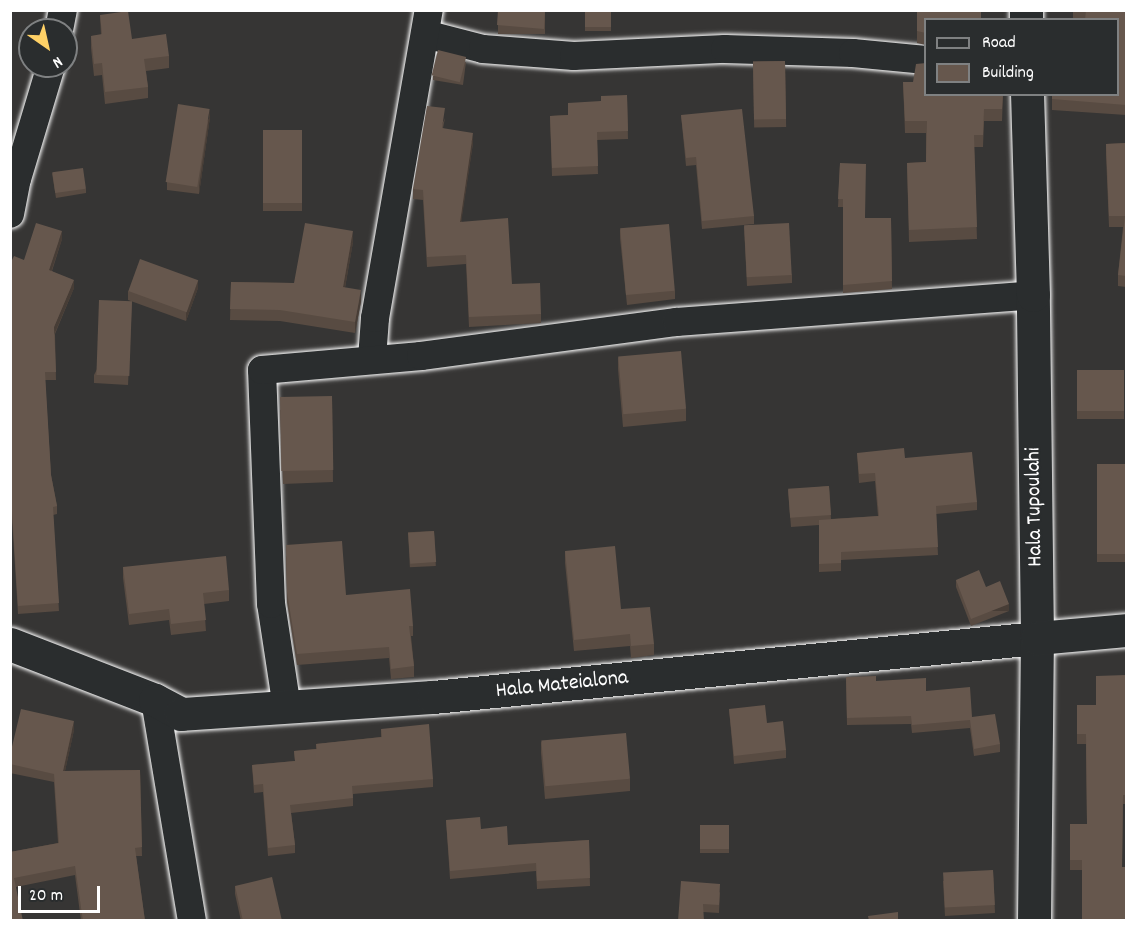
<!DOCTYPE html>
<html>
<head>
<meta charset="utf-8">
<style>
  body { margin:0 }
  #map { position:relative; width:1137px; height:931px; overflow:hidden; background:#363534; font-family:Dekko,sans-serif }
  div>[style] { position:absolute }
  .roads { filter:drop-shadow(0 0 2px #fff) drop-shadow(0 0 2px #fff) }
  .minor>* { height:28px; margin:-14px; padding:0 14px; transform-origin:14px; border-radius:14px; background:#2a2d2e }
  .tertiary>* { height:33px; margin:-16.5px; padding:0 16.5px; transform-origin:16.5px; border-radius:16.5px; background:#2a2d2e }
  .secondary>* { height:33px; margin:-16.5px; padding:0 16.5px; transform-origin:16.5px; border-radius:16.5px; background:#2a2d2e }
  .wall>* { inset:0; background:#584b42; transform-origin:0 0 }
  .shaded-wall>* { inset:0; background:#473d36; transform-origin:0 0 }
  .building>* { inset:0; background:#66574d; transform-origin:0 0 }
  span { translate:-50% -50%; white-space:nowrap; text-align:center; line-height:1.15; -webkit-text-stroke:4.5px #2a2d2e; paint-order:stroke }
  .street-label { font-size:22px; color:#fff }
  .frame { position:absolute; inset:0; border:12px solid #fff; pointer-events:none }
  .legend { position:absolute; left:924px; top:18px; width:195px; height:78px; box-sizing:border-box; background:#2a2d2e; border:2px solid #7f8182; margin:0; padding:8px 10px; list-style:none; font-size:18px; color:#fff }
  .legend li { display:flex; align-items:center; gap:12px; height:30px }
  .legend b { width:30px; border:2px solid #7f8182 }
  .north { position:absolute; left:18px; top:18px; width:60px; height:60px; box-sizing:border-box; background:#2a2d2e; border:2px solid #7f8182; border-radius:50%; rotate:146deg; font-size:16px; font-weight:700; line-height:24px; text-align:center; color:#fff }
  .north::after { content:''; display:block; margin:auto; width:21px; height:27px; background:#ffd166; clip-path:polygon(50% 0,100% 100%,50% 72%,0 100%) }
  .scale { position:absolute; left:18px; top:886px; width:82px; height:27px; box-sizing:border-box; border:3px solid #fff; border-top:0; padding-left:8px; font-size:18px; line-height:21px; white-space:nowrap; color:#fff; -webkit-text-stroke:4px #2a2d2e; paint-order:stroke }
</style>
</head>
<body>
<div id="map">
  <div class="roads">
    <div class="minor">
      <div style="left:59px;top:30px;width:20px;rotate:-79deg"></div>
      <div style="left:425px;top:34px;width:60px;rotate:14.5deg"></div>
      <div style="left:483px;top:49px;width:91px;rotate:4.4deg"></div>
      <div style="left:574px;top:56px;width:151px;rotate:-2.7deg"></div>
      <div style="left:725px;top:49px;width:128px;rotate:1.8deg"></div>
      <div style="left:853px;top:53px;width:73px;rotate:5.5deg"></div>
      <div style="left:10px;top:214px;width:36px;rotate:-79deg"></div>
      <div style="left:17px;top:179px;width:118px;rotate:-73.3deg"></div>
      <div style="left:372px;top:359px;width:41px;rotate:-85.8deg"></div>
      <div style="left:375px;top:318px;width:313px;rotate:-80.1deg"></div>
      <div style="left:155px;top:700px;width:223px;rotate:80.5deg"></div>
      <div style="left:287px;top:708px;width:105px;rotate:-98.7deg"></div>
      <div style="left:271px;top:604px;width:234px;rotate:-92.2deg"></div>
      <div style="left:262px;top:370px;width:160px;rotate:-5deg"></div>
      <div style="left:421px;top:356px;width:258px;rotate:-7.6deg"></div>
      <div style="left:677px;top:322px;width:357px;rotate:-4.3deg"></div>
    </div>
    <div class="tertiary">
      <div style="left:1026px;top:10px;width:10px;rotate:90deg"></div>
      <div style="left:10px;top:644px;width:155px;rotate:21.1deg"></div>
      <div style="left:155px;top:700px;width:30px;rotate:28deg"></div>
      <div style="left:181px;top:714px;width:253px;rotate:-3.9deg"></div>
      <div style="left:433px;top:697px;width:607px;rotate:-5.58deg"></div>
      <div style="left:1037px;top:638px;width:343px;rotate:-90.7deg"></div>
      <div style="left:1033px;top:295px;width:201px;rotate:-91.7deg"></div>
    </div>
    <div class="secondary">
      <div style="left:1034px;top:920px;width:282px;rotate:-89.4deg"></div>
      <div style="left:1037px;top:638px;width:89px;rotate:-5.1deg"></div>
    </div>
  </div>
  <div class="wall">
    <div style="left:498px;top:10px;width:47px;height:24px"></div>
    <div style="left:585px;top:10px;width:26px;height:21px"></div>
    <div style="clip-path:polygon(917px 10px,926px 20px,926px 45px,917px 43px)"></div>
    <div style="clip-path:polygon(1073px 10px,1126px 10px,1126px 115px,1052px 110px,1052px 94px,1118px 94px,1118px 20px,1073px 19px)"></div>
    <div style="clip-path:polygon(100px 15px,132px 39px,169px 56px,169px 68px,146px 71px,148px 87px,148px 98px,105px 104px,102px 75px,94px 76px,91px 48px,91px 36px,101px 35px)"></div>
    <div style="left:785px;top:61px;width:66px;height:32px;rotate:89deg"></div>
    <div style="clip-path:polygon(466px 62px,463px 85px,433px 80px,433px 76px)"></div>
    <div style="clip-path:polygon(903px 82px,913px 82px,1003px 94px,1002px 121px,984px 121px,983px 147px,974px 147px,977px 239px,909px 242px,907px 163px,926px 162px,926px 133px,905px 133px)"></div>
    <div style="clip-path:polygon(627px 95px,628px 139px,597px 140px,598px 174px,552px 176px,550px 116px,568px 115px,601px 101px)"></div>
    <div style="clip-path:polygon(681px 115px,754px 216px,754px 224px,702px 229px,696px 165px,686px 166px)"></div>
    <div style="clip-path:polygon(210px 117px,199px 194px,167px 190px,167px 182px)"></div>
    <div style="clip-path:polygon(445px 118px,443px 128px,473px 143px,461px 221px,512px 284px,541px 314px,541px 323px,469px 327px,466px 264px,427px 267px,423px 200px,413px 199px,413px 189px)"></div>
    <div style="left:263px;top:130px;width:39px;height:81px"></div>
    <div style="clip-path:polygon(1126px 143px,1126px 287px,1118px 286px,1118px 275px,1123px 227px,1109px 227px,1106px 155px,1106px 144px)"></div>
    <div style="clip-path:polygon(840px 163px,865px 218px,891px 218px,892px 289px,843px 293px,843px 207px,838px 207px)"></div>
    <div style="clip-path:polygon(52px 173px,86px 189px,86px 193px,56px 198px)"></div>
    <div style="clip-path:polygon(744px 226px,792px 275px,792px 283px,747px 286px)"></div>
    <div style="clip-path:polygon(620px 229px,675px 291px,675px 299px,627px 305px,620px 238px)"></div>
    <div style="clip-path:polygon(62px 239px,52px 271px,74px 288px,55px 334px,56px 380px,45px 380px,51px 475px,57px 506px,57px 514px,53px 515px,59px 611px,18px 614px,12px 519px,10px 519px,10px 264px,24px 260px)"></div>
    <div style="clip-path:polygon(353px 242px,345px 288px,361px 301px,355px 333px,280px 321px,230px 320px,231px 282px,294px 283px)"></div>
    <div style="clip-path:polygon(198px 288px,186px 321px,128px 300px,128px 291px)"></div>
    <div style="clip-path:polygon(132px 301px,128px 385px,94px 383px,94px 375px)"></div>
    <div style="clip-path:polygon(618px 357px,686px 409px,686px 421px,623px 427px,618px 369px)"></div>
    <div style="left:1124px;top:370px;width:49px;height:47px;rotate:90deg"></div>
    <div style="clip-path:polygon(332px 396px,333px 482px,283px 484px,280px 410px)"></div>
    <div style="clip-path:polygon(857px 453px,905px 458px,977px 502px,977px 510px,936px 514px,938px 555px,841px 560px,841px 571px,819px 572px,819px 525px,791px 527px,788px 490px,829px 486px,831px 519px,878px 516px,875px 481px,859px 483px)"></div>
    <div style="left:1126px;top:464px;width:98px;height:29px;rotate:90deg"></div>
    <div style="left:434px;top:531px;width:35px;height:26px;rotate:87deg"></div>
    <div style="clip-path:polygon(565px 551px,621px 609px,654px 644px,654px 655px,631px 658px,630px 646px,574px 651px,565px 563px)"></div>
    <div style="clip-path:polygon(286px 556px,346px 595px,413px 626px,413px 636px,411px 636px,414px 666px,414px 677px,391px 679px,389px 658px,297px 665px,287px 602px)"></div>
    <div style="clip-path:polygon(123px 567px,229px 590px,229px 601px,204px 604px,206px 631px,171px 635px,169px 620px,129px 625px,123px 578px)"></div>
    <div style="clip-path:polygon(956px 580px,986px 587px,1009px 611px,971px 626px,956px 587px)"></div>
    <div style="clip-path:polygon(1126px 675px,1126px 804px,1123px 804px,1122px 867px,1082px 870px,1070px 870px,1070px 824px,1087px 824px,1086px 744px,1077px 744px,1077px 705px,1096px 705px)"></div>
    <div style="clip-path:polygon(846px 677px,876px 681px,926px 691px,972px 717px,1000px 744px,1000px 752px,974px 756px,970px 728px,912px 733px,911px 724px,847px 725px)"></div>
    <div style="clip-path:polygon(729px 709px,767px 723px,786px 750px,786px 758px,734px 764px)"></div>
    <div style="clip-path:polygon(381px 729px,433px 779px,433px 787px,353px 794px,353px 806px,291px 813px,295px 845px,295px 853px,268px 856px,263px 792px,254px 793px,252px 765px,295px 761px,294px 751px,316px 749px,316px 744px,381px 737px)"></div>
    <div style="clip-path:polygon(74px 730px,65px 771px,140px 770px,142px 856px,136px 856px,145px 921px,81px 921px,75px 875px,16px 887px,10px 921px,10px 852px,58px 843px,54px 782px,10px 773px,10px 755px)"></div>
    <div style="clip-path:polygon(541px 742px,630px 779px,630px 791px,545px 799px,541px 753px)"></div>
    <div style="clip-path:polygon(446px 820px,481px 829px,508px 845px,589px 840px,590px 886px,537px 889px,536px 871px,450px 879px)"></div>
    <div style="left:700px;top:825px;width:29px;height:28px"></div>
    <div style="clip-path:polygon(993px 870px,995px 913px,945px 916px,943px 881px)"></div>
    <div style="clip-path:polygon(235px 886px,282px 921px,241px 921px,235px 894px)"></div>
    <div style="clip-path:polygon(720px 892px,719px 913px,703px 912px,678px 921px)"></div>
  </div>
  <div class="shaded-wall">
    <div style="clip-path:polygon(210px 109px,210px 117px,199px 194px,199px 186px)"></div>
    <div style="clip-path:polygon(473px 133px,473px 143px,460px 231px,460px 222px)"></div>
    <div style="clip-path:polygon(62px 231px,62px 239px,49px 278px,49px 270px)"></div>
    <div style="clip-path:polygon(353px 231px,353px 242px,343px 298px,343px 287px)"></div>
    <div style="clip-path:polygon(74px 280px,74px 288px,54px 335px,54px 327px)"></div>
    <div style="clip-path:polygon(198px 280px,198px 288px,186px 321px,186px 313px)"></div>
    <div style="clip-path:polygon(361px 290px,361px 301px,355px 333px,355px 322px)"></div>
    <div style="left:1009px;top:604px;width:7px;height:41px;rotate:90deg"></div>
    <div style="clip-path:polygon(74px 721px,74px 730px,63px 780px,63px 771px)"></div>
  </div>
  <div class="building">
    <div style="clip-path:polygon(498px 10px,545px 10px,544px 29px,497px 25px)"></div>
    <div style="left:585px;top:10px;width:26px;height:17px"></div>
    <div style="clip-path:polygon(917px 10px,981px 10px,981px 20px,926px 20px,926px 33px,917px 31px)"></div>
    <div style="clip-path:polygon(1086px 10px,1126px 10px,1126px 105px,1052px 99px,1052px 94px,1118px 94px,1118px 20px,1085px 20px)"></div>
    <div style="clip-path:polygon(128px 11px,132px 39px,166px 34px,169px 56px,144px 59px,148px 87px,105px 92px,102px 63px,94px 64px,91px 36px,102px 34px,100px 15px)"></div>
    <div style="left:438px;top:50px;width:29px;height:26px;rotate:14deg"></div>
    <div style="left:785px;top:61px;width:58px;height:32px;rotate:89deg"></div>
    <div style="clip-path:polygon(926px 63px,926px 94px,1003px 94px,1002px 109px,984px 109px,983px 135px,974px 135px,977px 227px,909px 230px,907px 163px,926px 162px,927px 121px,905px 121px,903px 82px,913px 82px,916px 64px)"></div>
    <div style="clip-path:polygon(627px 95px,628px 131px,597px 132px,598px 166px,552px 168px,550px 116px,568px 115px,568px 103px,601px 101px,601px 96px)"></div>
    <div style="left:178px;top:104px;width:32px;height:79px;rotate:9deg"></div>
    <div style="clip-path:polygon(427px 106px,445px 108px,442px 128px,473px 133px,460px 222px,508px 218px,512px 284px,540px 283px,541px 314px,469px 317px,466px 255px,427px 257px,423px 190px,413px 189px)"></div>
    <div style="clip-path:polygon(742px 109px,754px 216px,702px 221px,696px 157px,686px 158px,681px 115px)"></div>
    <div style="left:263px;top:130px;width:39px;height:73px"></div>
    <div style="clip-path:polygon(1126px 143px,1126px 276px,1118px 275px,1125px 216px,1109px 216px,1106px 144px)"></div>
    <div style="clip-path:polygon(840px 163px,866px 164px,865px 218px,891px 218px,892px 281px,843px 285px,843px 199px,838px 199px)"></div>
    <div style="left:83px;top:168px;width:21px;height:31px;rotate:82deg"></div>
    <div style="clip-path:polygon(36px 223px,62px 231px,49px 270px,74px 280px,54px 327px,56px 372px,45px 372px,51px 475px,57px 506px,53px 507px,59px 603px,18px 606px,12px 511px,10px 511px,10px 264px,14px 256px,24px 260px)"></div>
    <div style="clip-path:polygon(305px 223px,353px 231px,343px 287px,361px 290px,355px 322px,280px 310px,230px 309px,231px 282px,294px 283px)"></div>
    <div style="left:789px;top:223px;width:52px;height:45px;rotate:87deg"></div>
    <div style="left:669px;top:224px;width:67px;height:49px;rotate:85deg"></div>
    <div style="left:140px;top:259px;width:62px;height:34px;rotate:20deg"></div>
    <div style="left:99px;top:300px;width:33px;height:75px;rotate:2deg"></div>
    <div style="left:681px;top:351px;width:58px;height:63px;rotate:85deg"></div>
    <div style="left:1124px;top:370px;width:41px;height:47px;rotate:90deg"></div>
    <div style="left:332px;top:396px;width:74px;height:52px;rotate:89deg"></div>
    <div style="clip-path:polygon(904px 448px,905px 458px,972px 452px,977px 502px,936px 506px,938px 547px,841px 552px,841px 563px,819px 564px,819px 520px,879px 516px,875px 473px,859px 474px,857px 453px)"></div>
    <div style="left:1126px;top:464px;width:90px;height:29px;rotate:90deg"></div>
    <div style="left:829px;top:486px;width:29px;height:41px;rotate:86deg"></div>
    <div style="left:434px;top:531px;width:31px;height:26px;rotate:86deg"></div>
    <div style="clip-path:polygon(342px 541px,346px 595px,410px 589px,413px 626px,409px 626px,414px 666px,391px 669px,389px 647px,297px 654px,287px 592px,286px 545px)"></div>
    <div style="clip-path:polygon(615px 546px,621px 609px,650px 607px,654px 644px,631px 646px,630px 634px,574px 640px,565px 551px)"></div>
    <div style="clip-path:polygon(226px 556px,229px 590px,203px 593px,206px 620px,171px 624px,169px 609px,129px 614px,123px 567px)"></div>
    <div style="clip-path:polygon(979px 570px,986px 587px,1000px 581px,1009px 604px,971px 619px,956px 580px)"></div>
    <div style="clip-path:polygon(1126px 675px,1126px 795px,1123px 795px,1122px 867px,1126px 867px,1126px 921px,1082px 921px,1082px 860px,1070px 860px,1070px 824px,1087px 824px,1086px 734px,1077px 734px,1077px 705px,1096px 705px,1096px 676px)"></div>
    <div style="clip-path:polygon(876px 676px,876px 681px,926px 678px,926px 691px,970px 687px,972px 717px,995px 714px,1000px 744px,974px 749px,970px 720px,912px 725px,911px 716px,847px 718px,846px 677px)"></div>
    <div style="clip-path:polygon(765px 705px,767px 723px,783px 721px,786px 750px,734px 756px,729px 709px)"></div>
    <div style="clip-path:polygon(21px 709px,74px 721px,63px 771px,140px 770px,142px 847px,135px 848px,145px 921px,83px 921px,75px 866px,14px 878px,23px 921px,10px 921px,10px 852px,59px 843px,54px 774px,10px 764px,10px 755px)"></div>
    <div style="clip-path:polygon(429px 724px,433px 779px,352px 786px,353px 798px,290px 805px,295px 845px,268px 848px,263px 784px,254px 785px,252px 765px,295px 761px,294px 751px,317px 749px,316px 744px,382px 737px,381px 729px)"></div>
    <div style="left:626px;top:733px;width:46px;height:85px;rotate:85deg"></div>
    <div style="clip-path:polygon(480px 817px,481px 829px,507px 826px,508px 845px,589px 840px,590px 878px,537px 881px,536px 863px,450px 871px,446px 820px)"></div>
    <div style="left:700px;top:825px;width:29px;height:24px"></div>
    <div style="left:993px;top:870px;width:35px;height:50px;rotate:87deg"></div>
    <div style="clip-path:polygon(272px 877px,282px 921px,243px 921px,235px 886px)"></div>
    <div style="clip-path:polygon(681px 881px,720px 884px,719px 905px,703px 904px,704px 921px,678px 921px)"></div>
    <div style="clip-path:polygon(898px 912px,898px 921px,869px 921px,868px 916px)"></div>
  </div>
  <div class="street-label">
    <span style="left:1035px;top:507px;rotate:-91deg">Hala Tupoulahi</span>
    <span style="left:562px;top:685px;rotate:-6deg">Hala Mateialona</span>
  </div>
  <div class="frame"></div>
  <ul class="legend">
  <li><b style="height:8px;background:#2a2d2e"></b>Road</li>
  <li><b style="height:16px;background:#66574d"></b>Building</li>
  </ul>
  <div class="north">N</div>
  <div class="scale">20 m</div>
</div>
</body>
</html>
